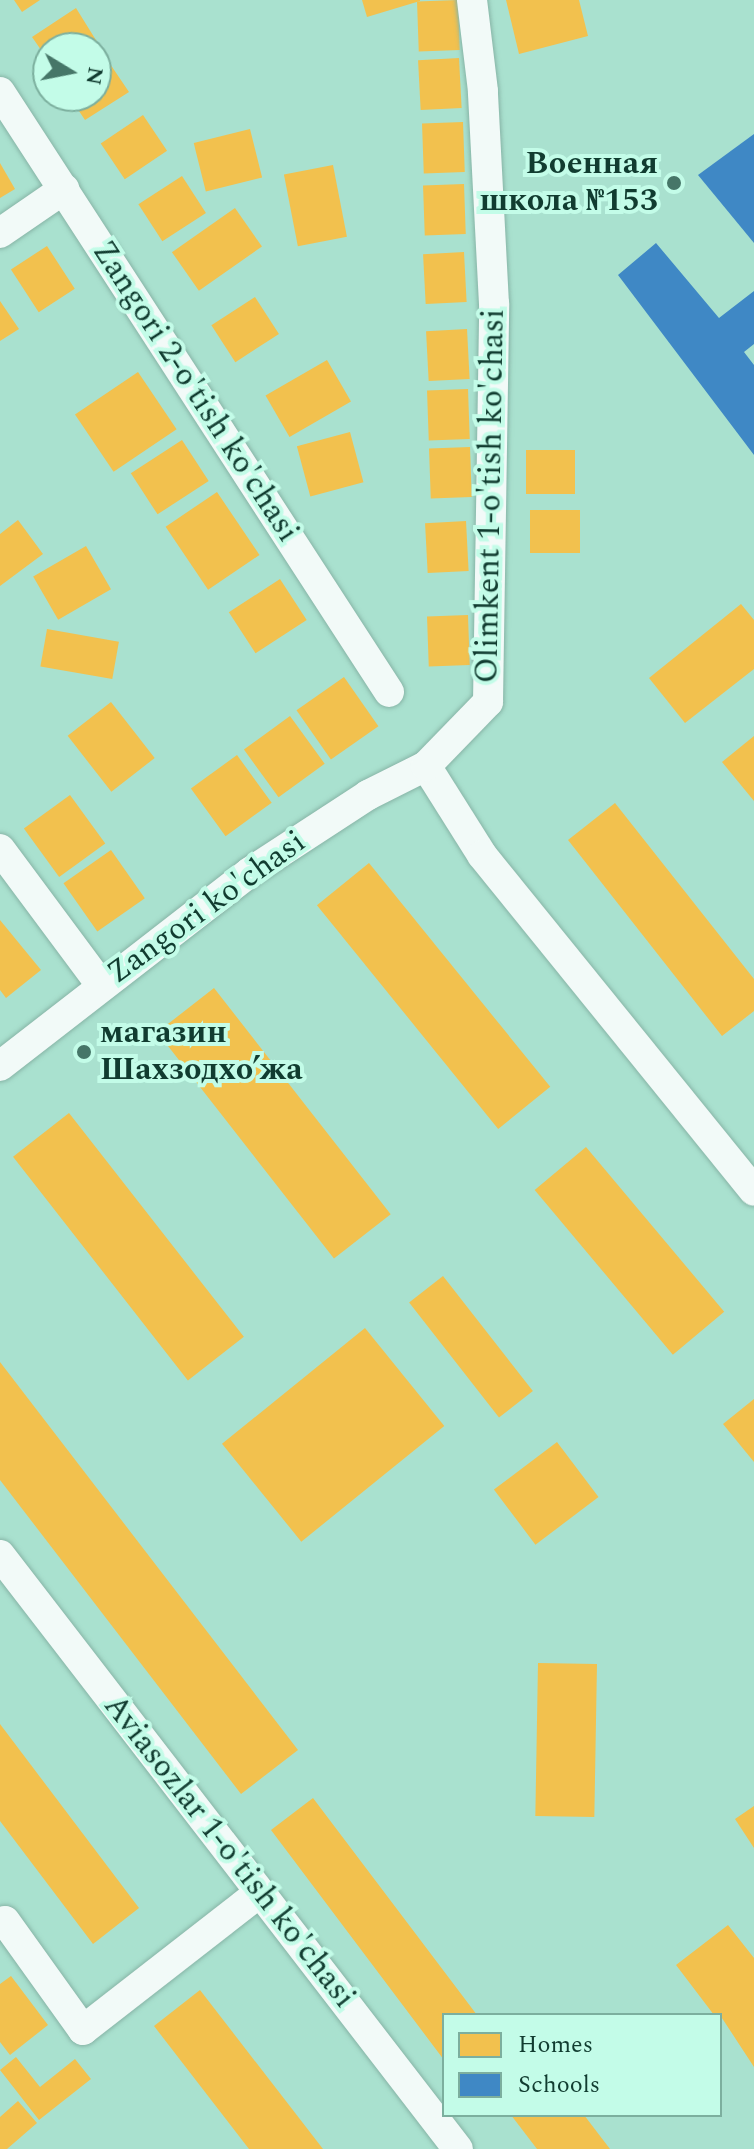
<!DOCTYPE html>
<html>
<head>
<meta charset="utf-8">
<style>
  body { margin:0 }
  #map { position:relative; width:754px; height:2149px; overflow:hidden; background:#a9e1cf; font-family:Spectral,serif }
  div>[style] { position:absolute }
  .homes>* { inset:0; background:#f2c14e; transform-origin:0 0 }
  .schools>* { inset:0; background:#3f88c5 }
  .roads { filter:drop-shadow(0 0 2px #87b4a6) drop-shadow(0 0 2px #87b4a6) }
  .minor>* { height:30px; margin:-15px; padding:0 15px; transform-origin:15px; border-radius:15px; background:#f2faf8 }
  .dots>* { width:22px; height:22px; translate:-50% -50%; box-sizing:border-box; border:4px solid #c3fce8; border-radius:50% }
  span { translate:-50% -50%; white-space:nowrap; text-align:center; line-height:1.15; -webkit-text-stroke:8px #c3fce8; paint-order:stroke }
  .poi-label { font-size:32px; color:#113c30; font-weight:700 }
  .right { translate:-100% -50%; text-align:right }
  .left { translate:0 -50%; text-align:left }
  .street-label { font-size:32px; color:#113c30 }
  .legend { position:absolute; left:442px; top:2013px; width:280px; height:104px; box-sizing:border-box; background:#c3fce8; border:2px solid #7caf9e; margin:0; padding:10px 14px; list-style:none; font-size:24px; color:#113c30 }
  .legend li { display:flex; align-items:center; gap:16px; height:40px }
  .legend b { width:40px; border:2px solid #7caf9e }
  .north { position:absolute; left:32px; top:32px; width:80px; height:80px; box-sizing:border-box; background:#c3fce8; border:2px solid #7caf9e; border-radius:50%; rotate:100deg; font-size:22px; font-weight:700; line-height:32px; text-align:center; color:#113c30 }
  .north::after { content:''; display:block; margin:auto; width:28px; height:36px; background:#467668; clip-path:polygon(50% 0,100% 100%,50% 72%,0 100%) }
</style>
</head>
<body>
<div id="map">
  <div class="homes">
    <div style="clip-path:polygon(14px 0,40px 0,22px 12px)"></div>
    <div style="clip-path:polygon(362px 0,420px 0,420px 1px,367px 17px)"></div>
    <div style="left:458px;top:0;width:50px;height:41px;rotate:88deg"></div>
    <div style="clip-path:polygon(506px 0,579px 0,588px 36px,519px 54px)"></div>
    <div style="clip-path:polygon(76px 8px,99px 45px,48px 48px,48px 60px,32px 37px)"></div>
    <div style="clip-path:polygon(104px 55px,129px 92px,85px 120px,69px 96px,96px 96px,96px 60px)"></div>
    <div style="left:459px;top:58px;width:50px;height:41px;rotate:87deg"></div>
    <div style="left:143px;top:115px;width:43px;height:51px;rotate:56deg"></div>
    <div style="left:463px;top:122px;width:50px;height:41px;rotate:88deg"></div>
    <div style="left:250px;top:129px;width:50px;height:58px;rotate:76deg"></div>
    <div style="clip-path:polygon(0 163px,15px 189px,0 198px)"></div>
    <div style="left:333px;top:165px;width:73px;height:50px;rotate:79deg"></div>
    <div style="left:182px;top:176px;width:44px;height:52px;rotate:57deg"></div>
    <div style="left:464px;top:184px;width:50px;height:41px;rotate:88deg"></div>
    <div style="left:235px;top:208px;width:47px;height:77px;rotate:55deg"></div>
    <div style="left:47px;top:246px;width:51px;height:43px;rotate:57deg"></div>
    <div style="left:464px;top:252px;width:50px;height:41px;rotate:87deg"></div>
    <div style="left:255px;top:297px;width:44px;height:52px;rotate:57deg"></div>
    <div style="clip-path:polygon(0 301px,19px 329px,0 341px)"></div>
    <div style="left:467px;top:329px;width:50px;height:41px;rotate:87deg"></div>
    <div style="left:327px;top:360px;width:48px;height:71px;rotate:60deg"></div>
    <div style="left:138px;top:372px;width:69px;height:76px;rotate:56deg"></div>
    <div style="left:468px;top:389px;width:50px;height:41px;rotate:88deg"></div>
    <div style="left:350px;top:432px;width:52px;height:55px;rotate:75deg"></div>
    <div style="left:182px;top:440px;width:49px;height:61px;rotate:57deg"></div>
    <div style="left:470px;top:447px;width:50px;height:41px;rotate:88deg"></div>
    <div style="left:526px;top:450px;width:49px;height:44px"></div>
    <div style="left:217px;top:492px;width:76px;height:62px;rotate:56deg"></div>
    <div style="left:580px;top:510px;width:43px;height:50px;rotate:90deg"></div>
    <div style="clip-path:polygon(18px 520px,43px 554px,0 586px,0 534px)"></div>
    <div style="left:466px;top:521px;width:50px;height:41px;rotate:87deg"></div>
    <div style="left:86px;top:546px;width:50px;height:61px;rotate:60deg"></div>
    <div style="left:280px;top:579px;width:49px;height:61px;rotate:57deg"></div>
    <div style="clip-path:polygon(741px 604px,754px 620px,754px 669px,685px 723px,649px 678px)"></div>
    <div style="left:468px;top:615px;width:50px;height:41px;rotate:88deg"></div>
    <div style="left:47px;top:629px;width:73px;height:38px;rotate:10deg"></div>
    <div style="left:344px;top:677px;width:60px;height:58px;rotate:55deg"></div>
    <div style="left:111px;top:702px;width:71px;height:55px;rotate:52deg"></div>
    <div style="left:290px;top:716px;width:59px;height:57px;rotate:54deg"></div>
    <div style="clip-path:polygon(754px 736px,754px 801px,722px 762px)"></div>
    <div style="left:237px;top:755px;width:59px;height:57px;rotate:54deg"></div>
    <div style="left:70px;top:795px;width:60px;height:57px;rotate:54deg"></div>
    <div style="clip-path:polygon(615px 803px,754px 979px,754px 1011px,722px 1036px,568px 840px)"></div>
    <div style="left:111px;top:850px;width:59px;height:58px;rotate:55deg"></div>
    <div style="left:369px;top:863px;width:288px;height:67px;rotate:51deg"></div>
    <div style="clip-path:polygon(0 920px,41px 970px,6px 998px,0 990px)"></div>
    <div style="left:214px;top:988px;width:287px;height:72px;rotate:52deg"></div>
    <div style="left:69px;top:1113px;width:284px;height:71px;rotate:52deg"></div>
    <div style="left:586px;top:1147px;width:215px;height:67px;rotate:50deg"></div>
    <div style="left:443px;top:1276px;width:146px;height:43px;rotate:52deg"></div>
    <div style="left:365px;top:1328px;width:126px;height:184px;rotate:51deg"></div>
    <div style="clip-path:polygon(0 1362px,298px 1750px,241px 1794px,0 1480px)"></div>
    <div style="clip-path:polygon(754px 1399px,754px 1462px,723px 1424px)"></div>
    <div style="left:557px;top:1442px;width:69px;height:79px;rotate:53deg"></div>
    <div style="left:538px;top:1663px;width:59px;height:153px;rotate:1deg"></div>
    <div style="clip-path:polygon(0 1724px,139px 1908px,93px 1944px,0 1821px)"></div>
    <div style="clip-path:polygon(313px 1798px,477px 2015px,444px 2015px,444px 2060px,271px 1830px)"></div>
    <div style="clip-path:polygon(754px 1806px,754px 1848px,735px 1819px)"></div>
    <div style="clip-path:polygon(728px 1925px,754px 1958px,754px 2067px,720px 2015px,714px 2015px,676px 1965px)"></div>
    <div style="clip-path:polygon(11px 1976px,48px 2025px,10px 2055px,0 2042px,0 1984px)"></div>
    <div style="clip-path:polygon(200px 1990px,323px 2149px,249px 2149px,154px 2026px)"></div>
    <div style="clip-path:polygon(16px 2057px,40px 2087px,75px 2059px,91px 2079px,39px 2120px,0 2070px)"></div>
    <div style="clip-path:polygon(18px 2101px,37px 2123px,7px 2149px,0 2149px,0 2117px)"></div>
    <div style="clip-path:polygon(511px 2115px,584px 2115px,610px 2149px,537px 2149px)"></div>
  </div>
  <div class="schools">
    <div style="clip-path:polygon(754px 134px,754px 243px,698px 175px)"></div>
    <div style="clip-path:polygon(656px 243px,719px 318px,754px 291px,754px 344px,744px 352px,754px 365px,754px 455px,618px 275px)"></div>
  </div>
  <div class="roads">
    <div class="minor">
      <div style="left:0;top:92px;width:715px;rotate:57.04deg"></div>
      <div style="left:0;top:233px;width:78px;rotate:-34.5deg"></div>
      <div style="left:426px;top:766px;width:105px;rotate:57.8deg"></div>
      <div style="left:482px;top:855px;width:432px;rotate:51deg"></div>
      <div style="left:0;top:849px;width:169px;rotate:53.4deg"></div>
      <div style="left:0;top:1066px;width:316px;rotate:-37.8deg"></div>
      <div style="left:250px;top:872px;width:141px;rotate:-33.1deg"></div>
      <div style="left:368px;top:795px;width:65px;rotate:-26.6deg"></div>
      <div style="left:426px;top:766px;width:89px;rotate:-45.9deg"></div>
      <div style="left:488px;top:702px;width:398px;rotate:-89.1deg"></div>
      <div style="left:494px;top:304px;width:213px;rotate:-93deg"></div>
      <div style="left:483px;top:91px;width:92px;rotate:-96.9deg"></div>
      <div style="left:0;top:1555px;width:750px;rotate:52.37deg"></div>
      <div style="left:0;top:1925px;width:6px;rotate:-39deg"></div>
      <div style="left:5px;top:1921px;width:134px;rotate:54.4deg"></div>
      <div style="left:83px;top:2030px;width:224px;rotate:-37.9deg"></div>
    </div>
  </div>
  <div class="dots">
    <div style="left:674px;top:183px;background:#467668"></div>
    <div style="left:84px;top:1052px;background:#467668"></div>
  </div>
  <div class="poi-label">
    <span class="right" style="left:658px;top:183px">Военная<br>школа №153</span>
    <span class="left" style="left:100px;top:1052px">магазин<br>Шахзодхо’жа</span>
  </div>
  <div class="street-label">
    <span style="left:195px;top:392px;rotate:57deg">Zangori 2-o'tish ko'chasi</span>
    <span style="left:491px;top:496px;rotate:-89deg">Olimkent 1-o'tish ko'chasi</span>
    <span style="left:207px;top:908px;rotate:-36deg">Zangori ko'chasi</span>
    <span style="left:229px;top:1852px;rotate:52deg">Aviasozlar 1-o'tish ko'chasi</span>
  </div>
  <ul class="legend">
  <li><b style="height:22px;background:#f2c14e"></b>Homes</li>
  <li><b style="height:22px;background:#3f88c5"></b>Schools</li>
  </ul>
  <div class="north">N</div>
</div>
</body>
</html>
